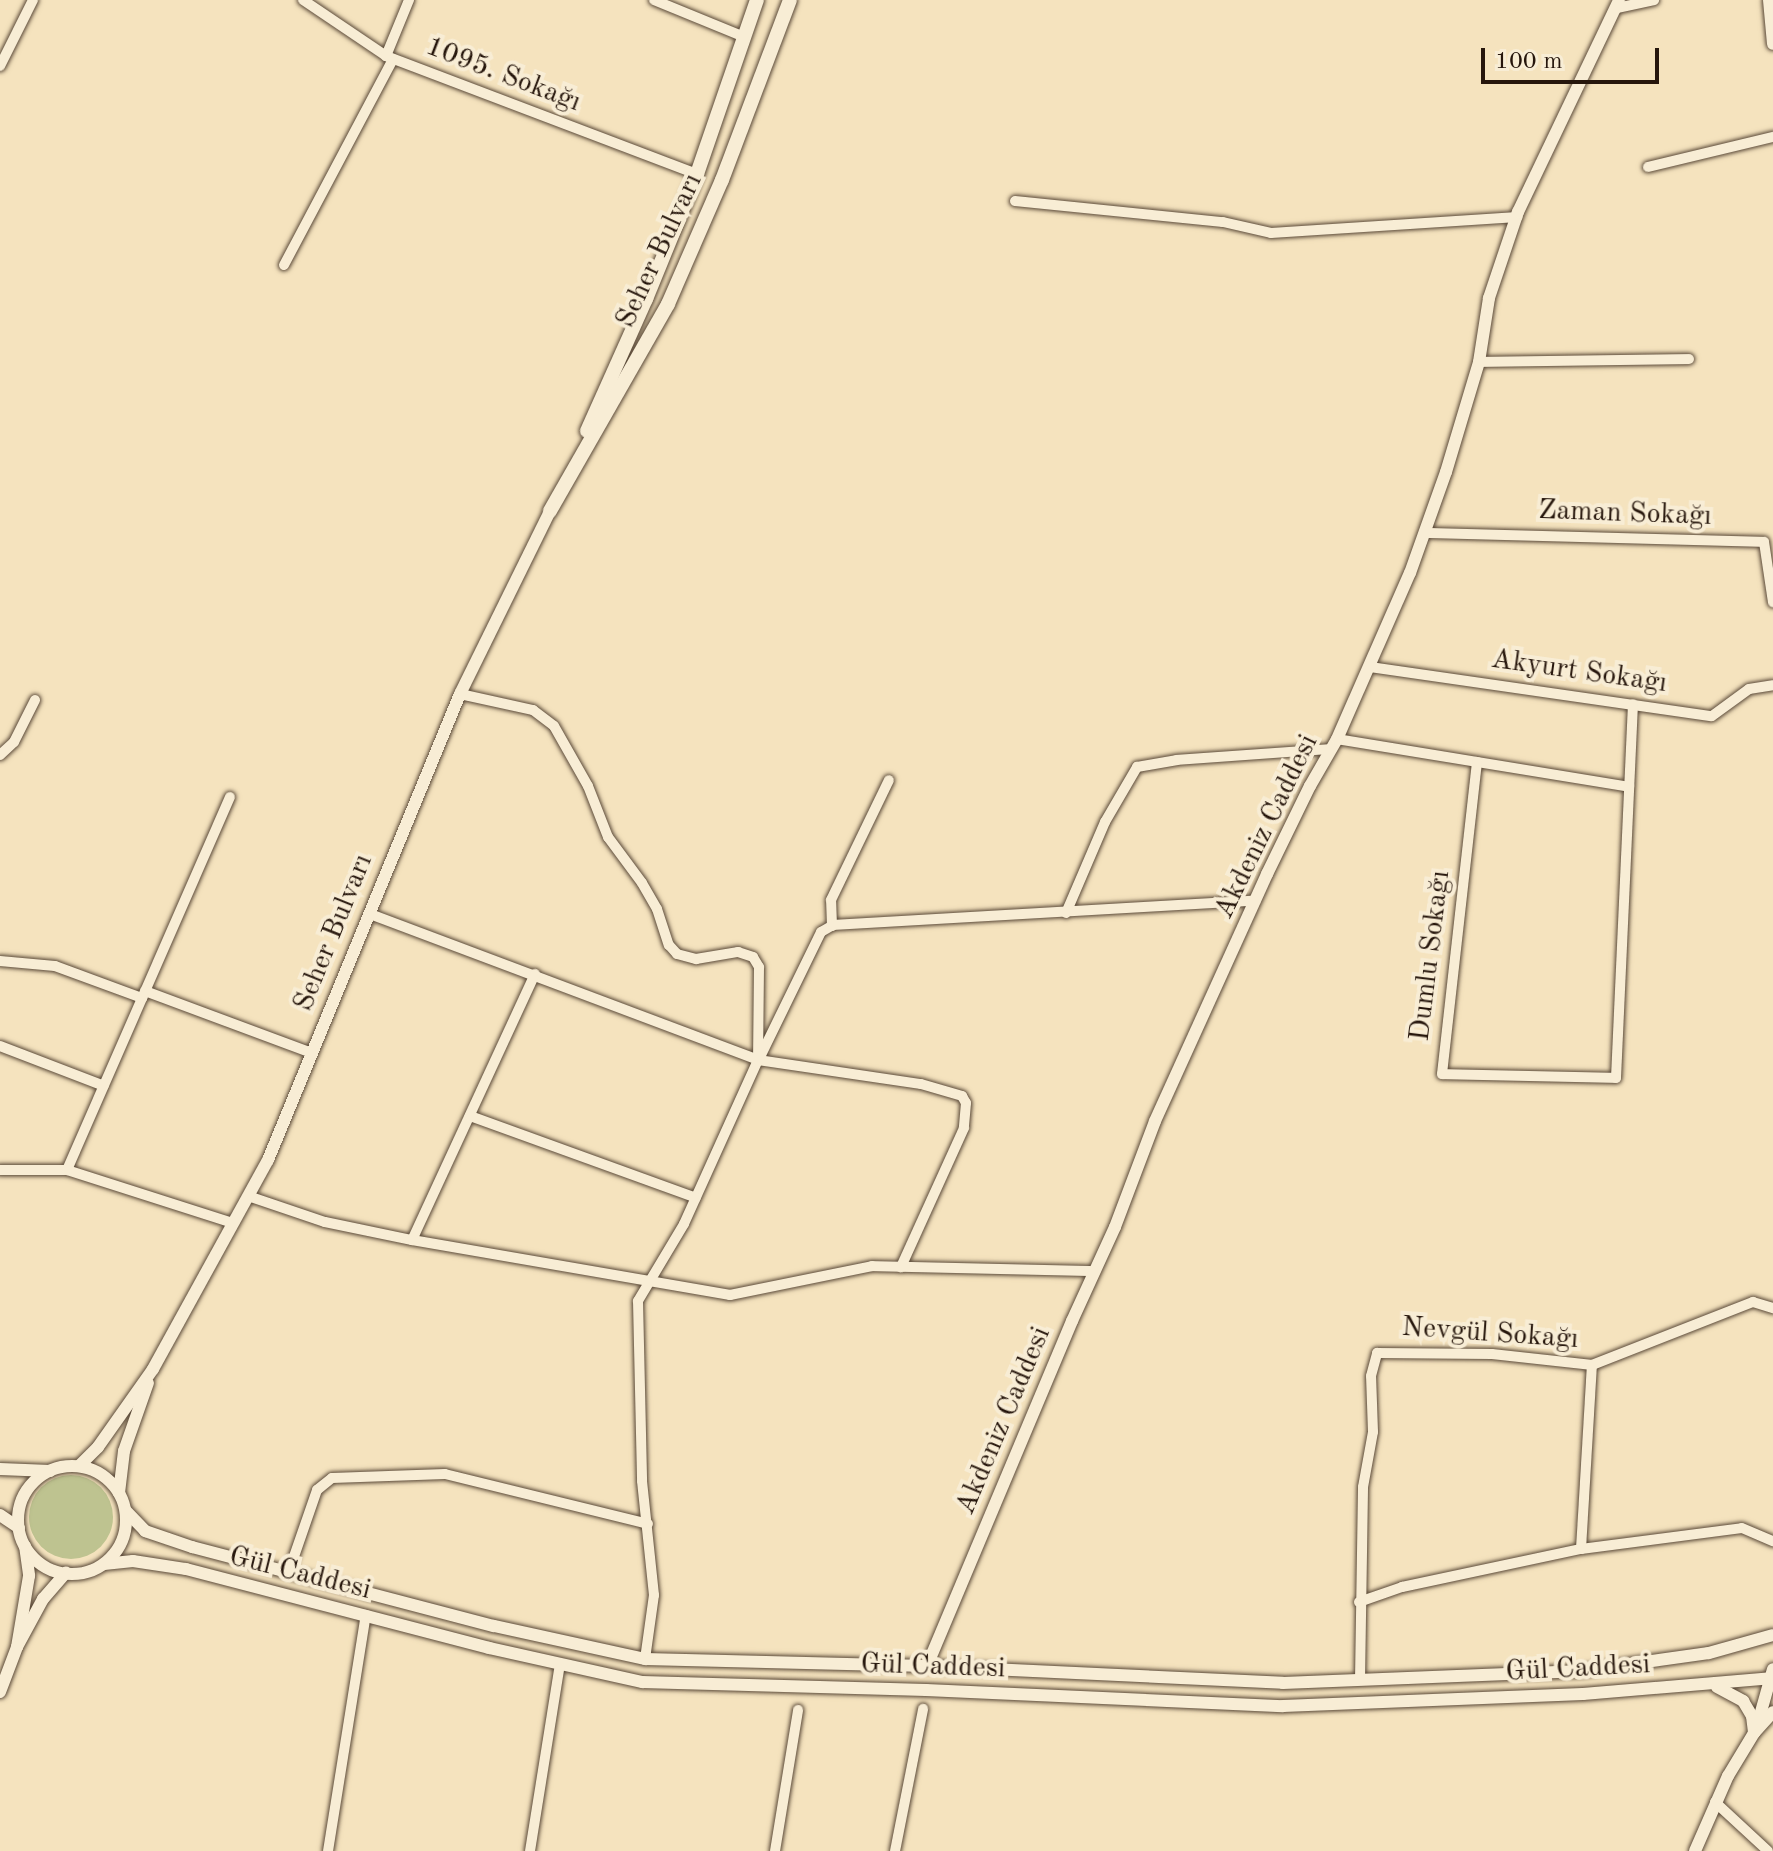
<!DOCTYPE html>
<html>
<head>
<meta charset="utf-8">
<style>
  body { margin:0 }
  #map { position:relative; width:1773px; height:1851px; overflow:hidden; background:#f5e3be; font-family:"Old Standard TT",serif }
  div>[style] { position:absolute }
  .green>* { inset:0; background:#bec390 }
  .round { border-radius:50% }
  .roads { filter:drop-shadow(0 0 2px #5a4938) drop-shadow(0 0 2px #5a4938) }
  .minor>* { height:10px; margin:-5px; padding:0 5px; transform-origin:5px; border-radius:5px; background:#f8edd5 }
  .tertiary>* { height:12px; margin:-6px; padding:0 6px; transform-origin:6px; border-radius:6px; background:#f8edd5 }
  .tertiary>.ring { margin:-6px; padding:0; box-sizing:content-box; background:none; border:12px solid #f8edd5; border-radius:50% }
  .secondary>* { height:14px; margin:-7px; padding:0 7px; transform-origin:7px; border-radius:7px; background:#f8edd5 }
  span { translate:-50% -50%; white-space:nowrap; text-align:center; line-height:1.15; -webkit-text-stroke:8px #f8edd5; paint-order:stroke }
  .street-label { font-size:28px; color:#26160c }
  .scale { position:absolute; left:1481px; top:48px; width:178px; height:36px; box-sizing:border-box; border:4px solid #26160c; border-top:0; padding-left:10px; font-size:24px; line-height:28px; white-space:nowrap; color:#26160c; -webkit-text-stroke:6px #f8edd5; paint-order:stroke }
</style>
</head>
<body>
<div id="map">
  <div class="green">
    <div class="round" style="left:29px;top:1475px;width:84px;height:84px"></div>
  </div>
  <div class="roads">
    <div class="minor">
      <div style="left:303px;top:0;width:100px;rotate:34deg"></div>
      <div style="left:386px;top:56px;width:333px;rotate:20.8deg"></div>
      <div style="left:654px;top:0;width:97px;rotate:22.3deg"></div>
      <div style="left:1617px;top:8px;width:38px;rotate:-12deg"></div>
      <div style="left:386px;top:56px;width:61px;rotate:-67.7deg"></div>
      <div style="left:0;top:66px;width:74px;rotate:-63.4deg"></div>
      <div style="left:1648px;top:167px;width:129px;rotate:-13.5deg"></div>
      <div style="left:1015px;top:201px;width:209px;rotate:5.8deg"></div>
      <div style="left:1223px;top:222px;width:49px;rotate:12.9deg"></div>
      <div style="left:1271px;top:233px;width:247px;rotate:-3.7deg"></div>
      <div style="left:284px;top:265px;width:233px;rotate:-62.1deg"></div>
      <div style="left:1479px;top:362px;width:210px;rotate:-0.8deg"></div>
      <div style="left:1425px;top:533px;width:339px;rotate:1.5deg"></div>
      <div style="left:1764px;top:542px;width:61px;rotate:81.5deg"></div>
      <div style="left:1370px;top:667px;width:345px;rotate:8.2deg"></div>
      <div style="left:1712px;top:716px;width:46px;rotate:-36.1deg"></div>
      <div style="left:1749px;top:689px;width:24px;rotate:-9deg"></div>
      <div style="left:460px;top:694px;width:75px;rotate:12.4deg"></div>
      <div style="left:533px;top:710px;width:26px;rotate:37deg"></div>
      <div style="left:554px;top:726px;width:69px;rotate:60.5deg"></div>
      <div style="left:588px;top:786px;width:55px;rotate:68.6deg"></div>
      <div style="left:608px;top:837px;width:57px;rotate:53.5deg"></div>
      <div style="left:642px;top:883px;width:30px;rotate:60deg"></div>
      <div style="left:657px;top:909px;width:38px;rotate:72deg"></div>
      <div style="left:669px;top:945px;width:12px;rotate:48deg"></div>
      <div style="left:677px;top:954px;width:20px;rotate:15deg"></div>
      <div style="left:696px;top:959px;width:43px;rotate:-9.5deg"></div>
      <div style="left:738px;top:952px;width:16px;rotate:18deg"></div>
      <div style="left:753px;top:957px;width:12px;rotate:59deg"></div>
      <div style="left:759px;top:967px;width:93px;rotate:90.6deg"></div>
      <div style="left:758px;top:1060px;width:180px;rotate:114.3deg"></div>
      <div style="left:684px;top:1224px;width:90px;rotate:120.9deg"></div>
      <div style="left:638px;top:1301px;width:180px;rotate:88.7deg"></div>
      <div style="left:642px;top:1481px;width:115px;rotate:84deg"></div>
      <div style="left:654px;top:1595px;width:65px;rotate:98deg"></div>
      <div style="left:1337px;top:739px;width:296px;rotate:9.3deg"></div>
      <div style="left:0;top:755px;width:19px;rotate:-43deg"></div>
      <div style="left:14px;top:742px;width:47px;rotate:-63.4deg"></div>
      <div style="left:1477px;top:762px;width:314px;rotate:96.4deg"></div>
      <div style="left:1442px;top:1074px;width:174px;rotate:1.3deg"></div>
      <div style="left:1616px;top:1078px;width:374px;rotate:-87.4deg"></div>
      <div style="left:1066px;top:913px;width:99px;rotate:-66.8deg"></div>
      <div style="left:1105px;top:822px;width:64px;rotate:-59.8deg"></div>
      <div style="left:1137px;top:767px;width:41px;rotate:-9.9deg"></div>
      <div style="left:1177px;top:760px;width:154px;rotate:-4.1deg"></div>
      <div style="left:370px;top:914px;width:415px;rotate:20.6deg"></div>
      <div style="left:758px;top:1060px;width:165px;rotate:8.4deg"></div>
      <div style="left:921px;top:1084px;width:43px;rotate:16.3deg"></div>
      <div style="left:962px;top:1096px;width:8px;rotate:60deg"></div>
      <div style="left:966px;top:1103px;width:25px;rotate:95deg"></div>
      <div style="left:964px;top:1128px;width:153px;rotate:114.4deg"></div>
      <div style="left:832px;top:926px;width:26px;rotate:-92deg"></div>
      <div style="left:831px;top:900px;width:133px;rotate:-64.2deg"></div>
      <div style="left:0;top:961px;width:55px;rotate:5.2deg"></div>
      <div style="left:55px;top:966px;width:93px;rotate:20.2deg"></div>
      <div style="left:535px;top:974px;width:293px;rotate:114.8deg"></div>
      <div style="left:412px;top:1240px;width:323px;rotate:9.8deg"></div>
      <div style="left:730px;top:1295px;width:145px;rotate:-11.5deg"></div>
      <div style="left:872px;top:1266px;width:223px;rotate:1.3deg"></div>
      <div style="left:145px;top:991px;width:178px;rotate:20.4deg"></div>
      <div style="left:0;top:1046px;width:111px;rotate:21deg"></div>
      <div style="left:761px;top:1055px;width:137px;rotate:-64deg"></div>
      <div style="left:821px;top:932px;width:14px;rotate:-30deg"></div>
      <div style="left:833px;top:925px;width:423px;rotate:-3.3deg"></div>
      <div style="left:470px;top:1116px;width:240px;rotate:19.9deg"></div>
      <div style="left:0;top:1170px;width:67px"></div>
      <div style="left:67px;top:1170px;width:174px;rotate:17.7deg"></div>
      <div style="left:67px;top:1170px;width:407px;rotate:-66.4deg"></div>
      <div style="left:248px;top:1196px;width:81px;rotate:18.7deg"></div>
      <div style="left:325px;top:1222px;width:89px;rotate:11.7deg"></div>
      <div style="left:1581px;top:1549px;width:184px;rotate:-86.6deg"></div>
      <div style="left:289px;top:1571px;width:86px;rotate:-70.9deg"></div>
      <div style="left:317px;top:1490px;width:19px;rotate:-39deg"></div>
      <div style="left:332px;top:1478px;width:113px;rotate:-2deg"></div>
      <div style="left:445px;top:1474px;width:209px;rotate:13.8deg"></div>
      <div style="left:1359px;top:1602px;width:46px;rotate:-19.2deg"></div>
      <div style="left:1402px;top:1587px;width:183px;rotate:-12deg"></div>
      <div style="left:1581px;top:1549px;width:162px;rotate:-7.4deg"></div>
      <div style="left:1742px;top:1528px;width:34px;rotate:23deg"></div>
      <div style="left:1360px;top:1680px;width:193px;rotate:-89.1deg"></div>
      <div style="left:1363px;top:1487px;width:56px;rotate:-79.7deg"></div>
      <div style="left:1373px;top:1432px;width:56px;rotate:-92deg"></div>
      <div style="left:1371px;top:1376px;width:24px;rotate:-75deg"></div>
      <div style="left:1377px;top:1353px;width:115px;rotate:0.5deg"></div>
      <div style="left:1492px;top:1354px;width:101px;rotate:6.3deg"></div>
      <div style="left:1592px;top:1365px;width:173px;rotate:-21.4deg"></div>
      <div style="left:1753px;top:1302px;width:21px;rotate:17deg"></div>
      <div style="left:1715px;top:1802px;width:72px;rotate:42.8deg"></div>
      <div style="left:328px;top:1851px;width:239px;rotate:-80.9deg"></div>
      <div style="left:530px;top:1851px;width:189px;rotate:-80.9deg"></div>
      <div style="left:775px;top:1851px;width:143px;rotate:-80.7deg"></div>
      <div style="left:895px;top:1851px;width:145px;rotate:-78.8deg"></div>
    </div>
    <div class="tertiary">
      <div style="left:1769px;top:0;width:44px;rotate:84.8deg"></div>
      <div style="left:79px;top:1466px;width:27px;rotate:-45deg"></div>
      <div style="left:98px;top:1447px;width:95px;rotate:-54.8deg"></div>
      <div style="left:153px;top:1369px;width:239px;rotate:-61.2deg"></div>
      <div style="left:268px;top:1160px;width:504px;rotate:-67.61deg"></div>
      <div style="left:460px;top:694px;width:204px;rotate:-63.8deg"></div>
      <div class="ring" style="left:18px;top:1466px;width:96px;height:96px"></div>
      <div style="left:0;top:1469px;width:50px;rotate:2.3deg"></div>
      <div style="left:119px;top:1493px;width:42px;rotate:-83.2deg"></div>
      <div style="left:124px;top:1451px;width:72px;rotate:-70.6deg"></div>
      <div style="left:126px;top:1511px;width:28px;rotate:46deg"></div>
      <div style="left:145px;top:1531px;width:50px;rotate:18.8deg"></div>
      <div style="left:192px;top:1547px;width:312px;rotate:14.7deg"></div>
      <div style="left:494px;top:1626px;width:155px;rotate:12.3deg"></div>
      <div style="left:645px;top:1659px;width:282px;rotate:1.4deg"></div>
      <div style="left:927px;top:1666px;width:356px;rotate:2.7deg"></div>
      <div style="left:1283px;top:1683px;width:299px;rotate:-2.3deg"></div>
      <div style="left:1582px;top:1671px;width:128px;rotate:-8.1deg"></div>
      <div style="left:1709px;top:1653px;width:66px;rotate:-15.7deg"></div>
      <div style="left:0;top:1515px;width:23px;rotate:34deg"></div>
      <div style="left:25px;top:1546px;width:30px;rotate:82deg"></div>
      <div style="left:29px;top:1576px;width:72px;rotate:99.6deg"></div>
      <div style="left:17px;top:1647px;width:55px;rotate:-61.6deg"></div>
      <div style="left:43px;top:1599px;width:35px;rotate:-49deg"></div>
      <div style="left:104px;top:1564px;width:29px;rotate:-6deg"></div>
      <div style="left:133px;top:1561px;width:54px;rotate:8.6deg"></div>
      <div style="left:186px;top:1569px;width:313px;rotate:14.6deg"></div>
      <div style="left:489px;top:1648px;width:157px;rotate:12.5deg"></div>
      <div style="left:642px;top:1682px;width:284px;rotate:1.6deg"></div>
      <div style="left:926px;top:1690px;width:357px;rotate:2.6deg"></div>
      <div style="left:1283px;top:1706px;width:300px;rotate:-2.3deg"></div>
      <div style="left:1583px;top:1694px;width:191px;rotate:-4.8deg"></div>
      <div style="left:927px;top:1666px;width:374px;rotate:-67.2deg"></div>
      <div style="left:1072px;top:1321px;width:103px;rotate:-65.4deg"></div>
      <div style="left:1115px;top:1227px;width:113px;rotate:-69.3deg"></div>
      <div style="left:1155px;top:1121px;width:271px;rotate:-65.6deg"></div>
      <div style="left:1267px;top:874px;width:98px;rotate:-64deg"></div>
      <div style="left:1310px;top:786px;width:54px;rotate:-60.1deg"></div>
      <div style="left:1337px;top:739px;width:181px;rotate:-66.3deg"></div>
      <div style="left:1410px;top:573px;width:107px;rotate:-70.4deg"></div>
      <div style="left:1446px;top:472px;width:115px;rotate:-73.3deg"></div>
      <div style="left:1479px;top:362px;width:65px;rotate:-81.1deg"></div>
      <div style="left:1489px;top:298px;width:91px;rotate:-71.4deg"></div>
      <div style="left:1518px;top:212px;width:235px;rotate:-64.5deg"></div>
      <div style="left:1717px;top:1687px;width:30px;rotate:28deg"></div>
      <div style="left:1743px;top:1701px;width:17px;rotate:59deg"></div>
      <div style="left:1752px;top:1716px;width:17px;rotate:83deg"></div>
      <div style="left:0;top:1692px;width:48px;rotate:-69.3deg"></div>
      <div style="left:1757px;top:1726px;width:59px;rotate:-74.3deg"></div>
      <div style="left:1695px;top:1851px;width:82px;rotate:-66.3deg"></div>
      <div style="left:1728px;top:1776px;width:50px;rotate:-58.8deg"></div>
      <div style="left:1754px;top:1733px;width:28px;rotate:-48deg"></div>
    </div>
    <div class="secondary">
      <div style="left:587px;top:431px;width:145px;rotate:-65.9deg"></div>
      <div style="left:646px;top:299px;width:135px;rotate:-67.8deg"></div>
      <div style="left:697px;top:174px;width:184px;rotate:-71deg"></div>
      <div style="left:550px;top:511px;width:238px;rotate:-60.3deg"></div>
      <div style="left:668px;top:304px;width:135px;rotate:-66.5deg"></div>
      <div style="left:722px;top:180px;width:192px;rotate:-69.3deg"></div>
    </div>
  </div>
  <div class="street-label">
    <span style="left:503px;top:75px;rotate:21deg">1095. Sokağı</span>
    <span style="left:660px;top:251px;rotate:-65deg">Seher Bulvarı</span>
    <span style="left:1625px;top:514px;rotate:2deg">Zaman Sokağı</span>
    <span style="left:1579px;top:672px;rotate:8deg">Akyurt Sokağı</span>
    <span style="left:1267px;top:827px;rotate:-64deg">Akdeniz Caddesi</span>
    <span style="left:334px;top:933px;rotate:-68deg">Seher Bulvarı</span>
    <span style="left:1431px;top:956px;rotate:-83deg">Dumlu Sokağı</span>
    <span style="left:1490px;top:1334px;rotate:4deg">Nevgül Sokağı</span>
    <span style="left:1004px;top:1421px;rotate:-67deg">Akdeniz Caddesi</span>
    <span style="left:300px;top:1574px;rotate:14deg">Gül Caddesi</span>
    <span style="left:933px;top:1667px;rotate:2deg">Gül Caddesi</span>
    <span style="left:1578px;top:1669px;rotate:-3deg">Gül Caddesi</span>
  </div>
  <div class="scale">100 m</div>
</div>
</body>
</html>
